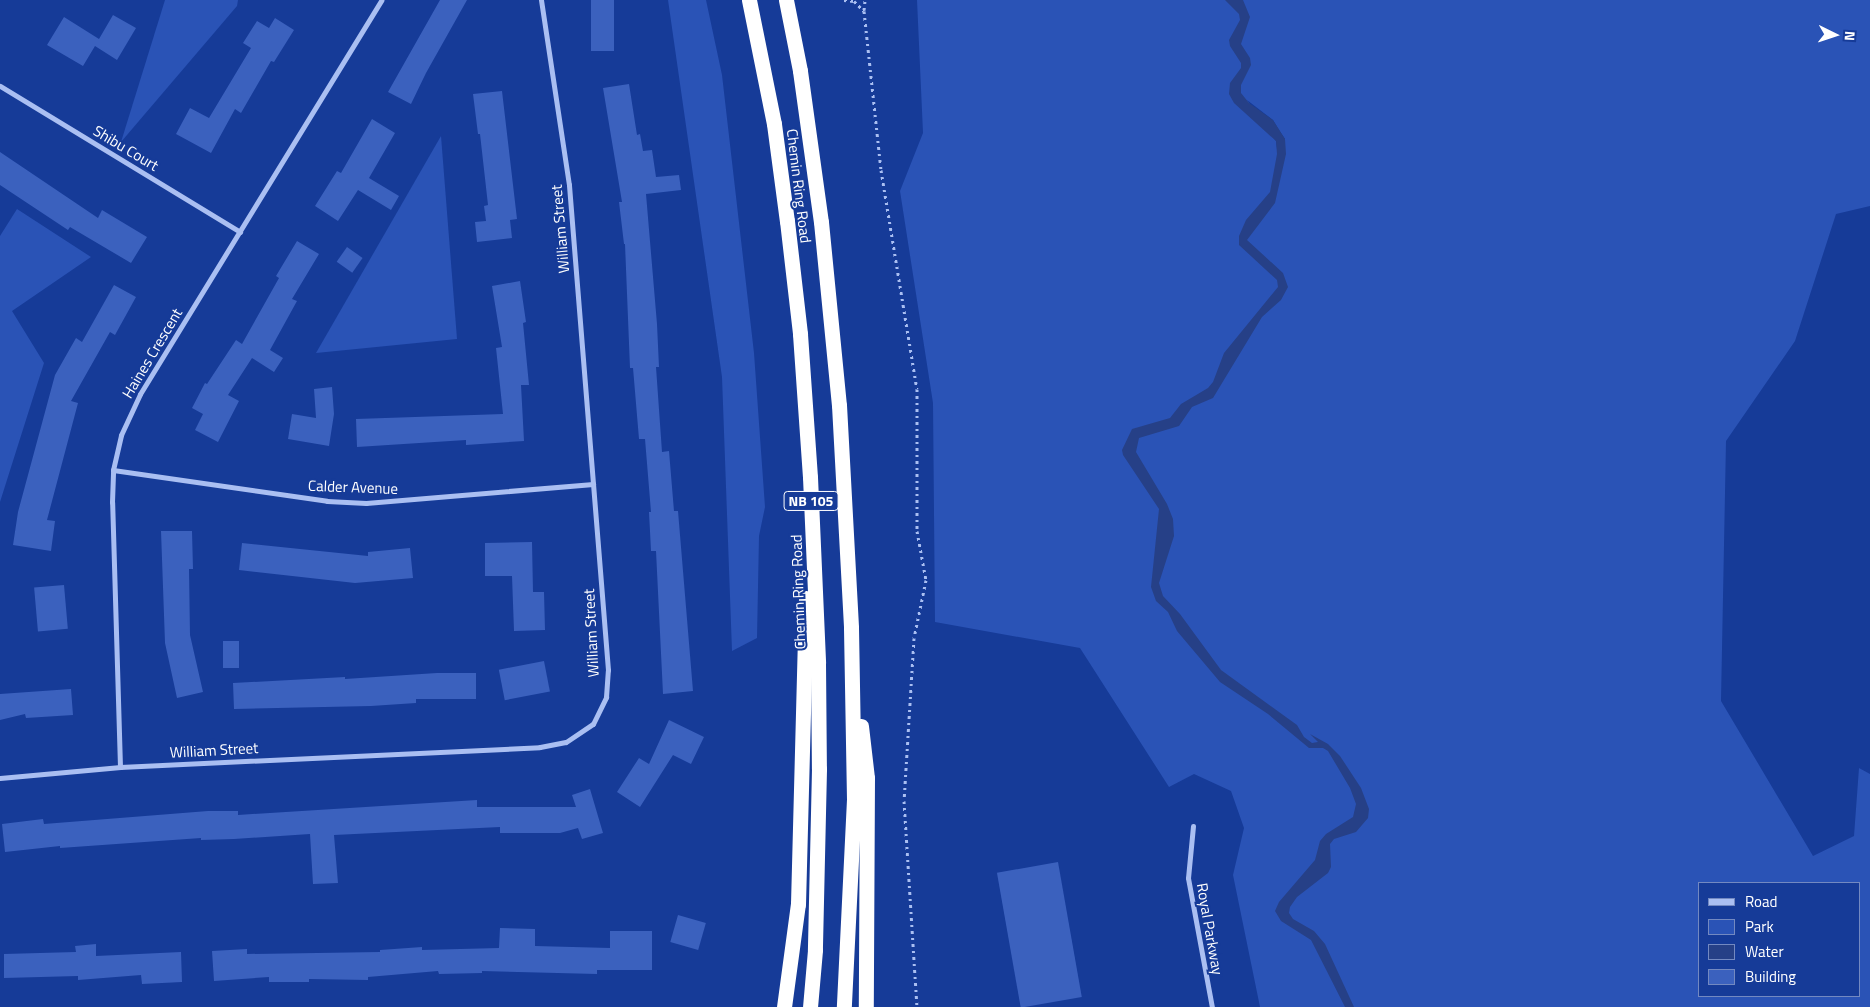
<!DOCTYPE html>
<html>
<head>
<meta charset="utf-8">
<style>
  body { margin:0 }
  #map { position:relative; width:1870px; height:1007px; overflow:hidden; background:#163b98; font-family:"Titillium Web",sans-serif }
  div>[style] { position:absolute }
  .green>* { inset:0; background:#2a53b6 }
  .water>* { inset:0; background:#264087 }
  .building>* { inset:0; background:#3b61be; transform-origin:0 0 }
  .path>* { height:3px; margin-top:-1.5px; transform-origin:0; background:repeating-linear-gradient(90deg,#aabff2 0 2.5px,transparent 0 6.5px) }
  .street>* { height:5px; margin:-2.5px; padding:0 2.5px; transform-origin:2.5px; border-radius:2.5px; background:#aabff2 }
  .highway>* { height:15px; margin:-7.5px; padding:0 7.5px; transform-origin:7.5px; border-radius:7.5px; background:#fff }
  span { translate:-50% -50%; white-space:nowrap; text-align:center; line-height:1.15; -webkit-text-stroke:4px #163b98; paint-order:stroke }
  .shield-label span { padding:1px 4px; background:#163b98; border:1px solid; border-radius:4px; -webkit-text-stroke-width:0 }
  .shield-label { font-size:14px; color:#fff; font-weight:700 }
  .street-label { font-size:15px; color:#fff }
  .legend { position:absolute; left:1698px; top:882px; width:162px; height:115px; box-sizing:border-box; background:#163b98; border:1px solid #7389c1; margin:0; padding:6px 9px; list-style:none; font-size:15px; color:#fff }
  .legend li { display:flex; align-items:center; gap:10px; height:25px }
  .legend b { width:25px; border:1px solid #7389c1 }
  .north { position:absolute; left:1810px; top:10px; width:50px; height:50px; -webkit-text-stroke:4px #163b98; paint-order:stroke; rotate:94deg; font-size:14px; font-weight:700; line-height:20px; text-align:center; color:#fff }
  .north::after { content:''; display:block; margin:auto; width:18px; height:22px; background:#fff; clip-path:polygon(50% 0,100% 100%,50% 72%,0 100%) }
</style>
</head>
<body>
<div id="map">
  <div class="green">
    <div style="clip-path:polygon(165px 0,238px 0,237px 6px,121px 142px)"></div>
    <div style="clip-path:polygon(668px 0,706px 0,722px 75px,754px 353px,765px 507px,759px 536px,757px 638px,732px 651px,722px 377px)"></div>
    <div style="clip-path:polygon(evenodd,917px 0,1870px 0,1870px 206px,1836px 214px,1795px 341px,1726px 441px,1721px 701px,1813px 856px,1854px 836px,1859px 768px,1870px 774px,1870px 1007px,1260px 1007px,1233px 875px,1244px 828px,1231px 791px,1194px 774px,1169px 787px,1080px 648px,935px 622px,933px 403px,900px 191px,923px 133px,917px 0,1247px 100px,1273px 120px,1279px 130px,1285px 139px,1277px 149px,1276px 141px,1247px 100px,917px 0,1699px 883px,1859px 883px,1859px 996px,1699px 996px,1699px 883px)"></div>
    <div style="clip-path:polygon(441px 136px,457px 339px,316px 353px)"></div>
    <div style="clip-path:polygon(17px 209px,91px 257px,12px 311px,44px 363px,0 502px,0 236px)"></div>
  </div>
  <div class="water">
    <div style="clip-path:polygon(1225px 0,1243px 0,1250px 17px,1241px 44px,1250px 58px,1251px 65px,1241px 85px,1241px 93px,1249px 103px,1273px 120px,1285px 139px,1286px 154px,1275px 203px,1247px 240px,1283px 273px,1288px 287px,1281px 300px,1262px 317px,1213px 398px,1192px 407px,1179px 426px,1139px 438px,1136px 452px,1167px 504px,1173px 519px,1174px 536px,1159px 583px,1163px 596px,1180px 614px,1221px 670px,1297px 725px,1304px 737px,1312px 743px,1318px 742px,1310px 734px,1328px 744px,1340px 756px,1361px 788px,1369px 809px,1368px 818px,1356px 832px,1334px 839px,1330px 844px,1331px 867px,1328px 873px,1297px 897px,1290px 907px,1289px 913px,1293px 919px,1314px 931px,1325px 944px,1354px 1007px,1345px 1007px,1311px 940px,1281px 921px,1275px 911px,1279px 902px,1315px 860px,1320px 841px,1326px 834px,1353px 817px,1356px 804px,1350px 788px,1328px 751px,1323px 748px,1309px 748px,1268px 714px,1220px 682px,1177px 631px,1168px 612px,1156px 601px,1151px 587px,1159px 509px,1123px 455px,1122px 450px,1132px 429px,1170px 418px,1181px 404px,1208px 388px,1213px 382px,1224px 353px,1278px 287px,1277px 280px,1239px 245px,1239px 236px,1246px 220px,1270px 192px,1277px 154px,1276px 141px,1234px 103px,1229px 94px,1230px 83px,1241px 68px,1241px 63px,1230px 46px,1229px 40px,1240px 20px,1239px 14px)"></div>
  </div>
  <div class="building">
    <div style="clip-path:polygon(440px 0,467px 0,426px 73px,411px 104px,388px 92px)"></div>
    <div style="left:591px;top:0;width:23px;height:51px"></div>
    <div style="clip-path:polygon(113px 15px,136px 28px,117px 60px,95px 46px,83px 66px,47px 45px,64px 17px,99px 39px)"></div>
    <div style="clip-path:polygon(275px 18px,294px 30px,274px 62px,271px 61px,241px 113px,235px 109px,211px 153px,176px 134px,190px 108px,209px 118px,251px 48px,243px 43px,257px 21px,269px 28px)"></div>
    <div style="clip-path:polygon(629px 84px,637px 135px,640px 134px,643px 151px,652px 150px,656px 177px,679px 175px,681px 190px,646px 194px,657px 324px,659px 367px,656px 367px,662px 452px,669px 451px,674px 511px,678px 511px,693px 691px,663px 694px,656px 551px,651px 551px,649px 512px,651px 512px,645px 439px,639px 439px,633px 368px,630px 368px,625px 244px,624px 244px,619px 202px,622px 202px,603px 88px)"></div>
    <div style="clip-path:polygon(502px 91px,517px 219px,510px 220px,512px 238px,477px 242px,475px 222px,486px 221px,484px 206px,488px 205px,480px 134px,478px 134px,473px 94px)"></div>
    <div style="clip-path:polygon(372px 119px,395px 133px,369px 178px,399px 196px,391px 210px,358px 190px,338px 221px,315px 206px,337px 171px,341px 173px)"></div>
    <div style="clip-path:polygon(0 152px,98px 218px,102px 210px,147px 237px,131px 263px,70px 227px,68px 230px,0 185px)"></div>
    <div style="clip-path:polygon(297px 241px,319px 254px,292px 299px,297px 301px,270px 350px,283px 358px,274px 372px,252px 358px,228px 395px,239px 401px,218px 442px,195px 430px,203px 414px,192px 408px,205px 383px,207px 384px,236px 340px,242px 344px,279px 278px,276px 276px)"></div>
    <div style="left:347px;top:247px;width:19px;height:18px;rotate:35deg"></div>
    <div style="clip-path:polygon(520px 281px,526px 322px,523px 323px,529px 385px,521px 385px,524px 441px,466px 445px,466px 440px,357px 447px,356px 419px,503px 414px,496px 348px,502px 347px,492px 286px)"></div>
    <div style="clip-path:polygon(114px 285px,136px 297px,115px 335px,110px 332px,71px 401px,78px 403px,47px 520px,55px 521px,51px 551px,13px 545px,18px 512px,55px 375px,76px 338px,82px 342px)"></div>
    <div style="clip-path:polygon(332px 387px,334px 414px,329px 446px,288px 439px,292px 414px,316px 418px,314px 389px)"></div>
    <div style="clip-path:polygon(161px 531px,192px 531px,193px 569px,189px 569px,190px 635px,203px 692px,177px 698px,165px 643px)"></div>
    <div style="clip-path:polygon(532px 542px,533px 592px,544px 592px,545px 630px,514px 631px,512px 576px,485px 576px,485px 543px)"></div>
    <div style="clip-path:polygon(242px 543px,368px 556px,368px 552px,410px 548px,413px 578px,355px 583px,239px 570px)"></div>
    <div style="left:64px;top:585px;width:44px;height:30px;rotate:85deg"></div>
    <div style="left:223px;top:641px;width:16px;height:27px"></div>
    <div style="left:544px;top:661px;width:31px;height:46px;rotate:79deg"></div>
    <div style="clip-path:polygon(437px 673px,476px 673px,476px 699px,416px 699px,416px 703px,371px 706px,234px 709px,233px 683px,345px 677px,345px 679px)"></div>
    <div style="clip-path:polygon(71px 689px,73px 715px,26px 718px,25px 714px,0 720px,0 694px)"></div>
    <div style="clip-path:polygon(669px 720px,704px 737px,691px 764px,673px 755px,640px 807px,617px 792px,639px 758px,649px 764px)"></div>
    <div style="clip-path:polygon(590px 789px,603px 833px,582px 839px,578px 828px,560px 833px,500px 833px,500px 827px,334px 835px,338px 883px,313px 884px,310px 834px,234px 839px,201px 840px,201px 838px,60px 848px,60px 846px,5px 852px,2px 824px,43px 819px,44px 824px,208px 811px,238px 811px,238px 815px,477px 800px,477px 807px,576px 807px,572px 795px)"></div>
    <div style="left:1058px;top:862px;width:137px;height:62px;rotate:80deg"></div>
    <div style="left:678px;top:915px;width:29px;height:28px;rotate:16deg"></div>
    <div style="clip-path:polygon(500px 928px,535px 929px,535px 946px,610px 948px,610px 931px,652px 931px,652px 970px,597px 970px,597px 974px,482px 971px,482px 973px,439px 974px,438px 971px,368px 977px,368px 980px,309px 979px,309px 982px,269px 982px,269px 977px,214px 981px,212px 951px,247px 949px,247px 954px,380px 952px,380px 950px,422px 947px,422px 950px,499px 948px)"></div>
    <div style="clip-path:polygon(96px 944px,96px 956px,181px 952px,182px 982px,142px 984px,141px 975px,78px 980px,78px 976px,4px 978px,4px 954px,76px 952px,75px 946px)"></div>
  </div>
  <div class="path">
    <div style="left:844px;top:0;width:10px;rotate:6deg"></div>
    <div style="left:854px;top:1px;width:14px;rotate:45deg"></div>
    <div style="left:864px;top:11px;width:160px;rotate:83.9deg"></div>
    <div style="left:881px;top:170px;width:222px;rotate:80.7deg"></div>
    <div style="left:917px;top:389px;width:142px;rotate:90deg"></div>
    <div style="left:917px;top:531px;width:50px;rotate:79.6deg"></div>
    <div style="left:926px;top:580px;width:59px;rotate:101.7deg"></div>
    <div style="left:914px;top:638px;width:163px;rotate:93.5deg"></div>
    <div style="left:904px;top:801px;width:206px;rotate:86.4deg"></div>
    <div style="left:864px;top:10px;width:10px;rotate:-84deg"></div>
  </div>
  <div class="street">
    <div style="left:0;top:86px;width:281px;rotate:31.3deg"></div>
    <div style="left:113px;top:470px;width:216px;rotate:8.2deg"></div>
    <div style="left:327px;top:501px;width:39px;rotate:3deg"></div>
    <div style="left:366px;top:503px;width:228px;rotate:-4.8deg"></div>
    <div style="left:120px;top:767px;width:265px;rotate:-91.7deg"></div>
    <div style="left:112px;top:502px;width:32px;rotate:-88deg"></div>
    <div style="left:113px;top:470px;width:36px;rotate:-77deg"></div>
    <div style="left:121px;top:435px;width:45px;rotate:-65.1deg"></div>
    <div style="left:140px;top:394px;width:462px;rotate:-58.5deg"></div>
    <div style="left:0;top:778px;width:121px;rotate:-5.2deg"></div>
    <div style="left:120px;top:767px;width:420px;rotate:-2.7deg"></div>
    <div style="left:540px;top:747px;width:26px;rotate:-11deg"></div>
    <div style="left:566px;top:742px;width:32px;rotate:-34deg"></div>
    <div style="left:593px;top:724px;width:30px;rotate:-64deg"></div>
    <div style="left:606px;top:697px;width:27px;rotate:-86deg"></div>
    <div style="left:608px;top:670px;width:487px;rotate:-94.6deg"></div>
    <div style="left:569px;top:185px;width:187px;rotate:-98.6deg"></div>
    <div style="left:1193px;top:826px;width:52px;rotate:95.5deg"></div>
    <div style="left:1188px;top:878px;width:131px;rotate:79.5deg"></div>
  </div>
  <div class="highway">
    <div style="left:749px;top:0;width:126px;rotate:78.6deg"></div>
    <div style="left:774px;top:124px;width:98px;rotate:82.4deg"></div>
    <div style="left:787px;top:221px;width:114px;rotate:83.4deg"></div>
    <div style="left:800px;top:334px;width:143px;rotate:86deg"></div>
    <div style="left:810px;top:477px;width:186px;rotate:87.5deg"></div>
    <div style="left:818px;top:663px;width:106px;rotate:89.5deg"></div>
    <div style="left:819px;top:769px;width:181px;rotate:91.3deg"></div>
    <div style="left:815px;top:950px;width:57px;rotate:95deg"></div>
    <div style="left:786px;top:0;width:72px;rotate:78.8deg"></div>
    <div style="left:800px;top:71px;width:152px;rotate:82.1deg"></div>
    <div style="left:821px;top:222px;width:184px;rotate:84.4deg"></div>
    <div style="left:839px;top:405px;width:223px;rotate:86.9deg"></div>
    <div style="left:851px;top:628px;width:171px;rotate:89deg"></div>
    <div style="left:854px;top:799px;width:208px;rotate:92.8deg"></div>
    <div style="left:861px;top:726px;width:52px;rotate:83.4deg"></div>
    <div style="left:867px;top:778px;width:229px;rotate:90.3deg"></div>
    <div style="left:784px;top:1007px;width:104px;rotate:-82.3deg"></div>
    <div style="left:798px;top:904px;width:306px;rotate:-88.5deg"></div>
  </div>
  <div class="shield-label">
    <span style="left:811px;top:501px">NB 105</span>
  </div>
  <div class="street-label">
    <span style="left:126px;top:148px;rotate:31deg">Shibu Court</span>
    <span style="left:799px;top:186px;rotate:83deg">Chemin Ring Road</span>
    <span style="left:560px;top:229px;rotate:-95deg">William Street</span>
    <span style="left:152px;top:353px;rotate:-59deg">Haines Crescent</span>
    <span style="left:353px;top:487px;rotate:2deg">Calder Avenue</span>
    <span style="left:798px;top:592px;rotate:-92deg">Chemin Ring Road</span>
    <span style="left:591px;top:633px;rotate:-93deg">William Street</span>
    <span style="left:214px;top:750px;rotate:-3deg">William Street</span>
    <span style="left:1210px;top:929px;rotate:80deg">Royal Parkway</span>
  </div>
  <ul class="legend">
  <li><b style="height:6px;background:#aabff2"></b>Road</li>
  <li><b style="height:14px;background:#2a53b6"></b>Park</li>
  <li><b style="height:14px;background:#264087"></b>Water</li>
  <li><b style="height:14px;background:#3b61be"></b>Building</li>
  </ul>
  <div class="north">N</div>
</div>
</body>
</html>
